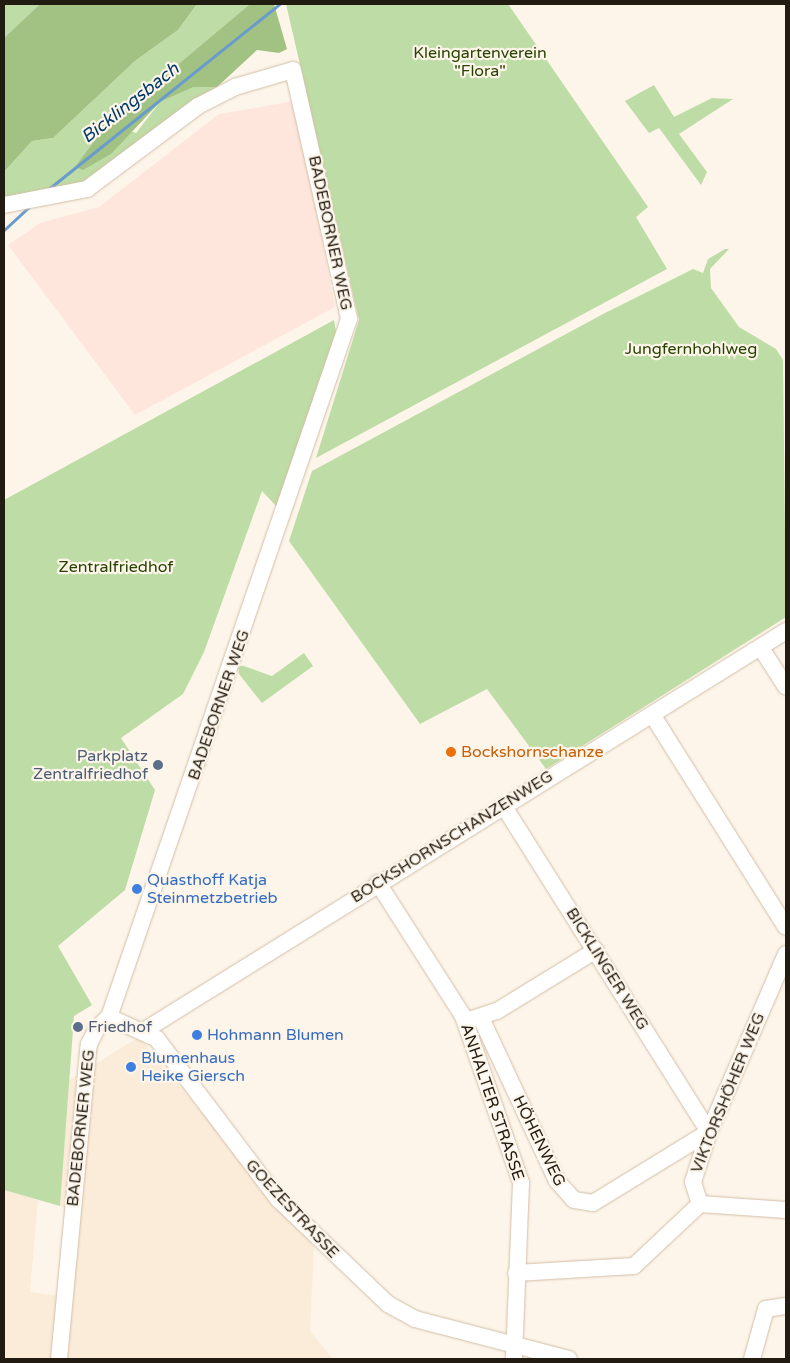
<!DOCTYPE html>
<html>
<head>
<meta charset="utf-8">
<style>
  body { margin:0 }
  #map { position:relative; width:790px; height:1363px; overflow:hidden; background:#fdf5ea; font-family:"Varela Round",sans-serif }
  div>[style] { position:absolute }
  .built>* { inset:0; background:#fbecd9 }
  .industrial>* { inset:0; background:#fee6dc }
  .green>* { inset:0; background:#bedca5 }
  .forest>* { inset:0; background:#a2c284 }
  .stream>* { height:3px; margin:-1.5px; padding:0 1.5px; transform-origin:1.5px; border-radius:1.5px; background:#699bcc }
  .roads { filter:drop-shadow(0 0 1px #d2bea6) drop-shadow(0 0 1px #d2bea6) }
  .minor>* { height:16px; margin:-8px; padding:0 8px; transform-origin:8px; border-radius:8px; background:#fff }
  .dots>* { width:14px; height:14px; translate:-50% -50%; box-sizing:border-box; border:2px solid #fdf5ea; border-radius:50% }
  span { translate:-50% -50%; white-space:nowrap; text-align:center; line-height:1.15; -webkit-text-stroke:4.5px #fdf5ea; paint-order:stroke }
  .park-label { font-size:16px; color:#274300 }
  .street-label { font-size:16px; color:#221b11 }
  .food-label { font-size:16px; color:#c56008 }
  .left { translate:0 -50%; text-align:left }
  .service-label { font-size:16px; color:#4e5e75 }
  .right { translate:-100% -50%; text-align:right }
  .shop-label { font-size:16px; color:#366cbe }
  .water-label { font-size:18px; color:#003b69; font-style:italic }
  .frame { position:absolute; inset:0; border:5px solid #221b11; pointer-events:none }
</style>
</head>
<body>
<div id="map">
  <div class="built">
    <div style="clip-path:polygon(139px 1037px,314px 1247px,310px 1331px,333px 1359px,4px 1359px,4px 1190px,38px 1200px,30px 1292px,61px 1296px,68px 1210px,60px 1206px,69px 1080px)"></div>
  </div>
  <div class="industrial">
    <div style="clip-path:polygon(295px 101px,335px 307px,135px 415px,8px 245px,40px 223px,99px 207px,219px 114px)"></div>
  </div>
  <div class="green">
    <div style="clip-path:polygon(4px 4px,40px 4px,4px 38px)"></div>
    <div style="clip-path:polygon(197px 4px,250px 4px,108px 123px,136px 133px,160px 102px,194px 87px,217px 87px,92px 178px,76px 185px,4px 197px,4px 172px,32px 141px,53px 138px,135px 61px,178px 30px)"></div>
    <div style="clip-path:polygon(286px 4px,508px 4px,648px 207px,636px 217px,667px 269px,316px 458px,359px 320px)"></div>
    <div style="clip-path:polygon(654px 85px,674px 117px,712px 98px,733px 99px,679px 134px,707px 172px,701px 185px,659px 128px,649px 133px,625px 101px)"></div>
    <div style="clip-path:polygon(725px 249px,729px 249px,710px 269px,711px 288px,739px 327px,776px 349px,783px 360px,786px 617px,546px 769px,487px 689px,420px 724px,289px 541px,312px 471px,605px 313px,693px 269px,703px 273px,708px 259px)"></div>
    <div style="clip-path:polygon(334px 320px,336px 332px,277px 507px,262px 491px,204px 652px,183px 694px,121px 738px,155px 790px,125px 890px,58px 946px,92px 1005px,74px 1016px,60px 1206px,4px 1190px,4px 500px)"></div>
    <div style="clip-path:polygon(304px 653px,313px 666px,262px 703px,239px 674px,238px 664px,272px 676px)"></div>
  </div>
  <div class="forest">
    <div style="clip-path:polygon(40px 4px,197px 4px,178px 30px,135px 61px,53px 138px,32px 141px,4px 172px,4px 38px)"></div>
    <div style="clip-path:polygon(250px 4px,274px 4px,287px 49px,279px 53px,257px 50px,217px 87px,194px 87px,160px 102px,111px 154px,83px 170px,75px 167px,108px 123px)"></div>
  </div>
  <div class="stream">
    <div style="left:46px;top:191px;width:299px;rotate:-38.7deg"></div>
    <div style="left:4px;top:230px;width:34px;rotate:-43deg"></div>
  </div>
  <div class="roads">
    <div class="minor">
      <div style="left:4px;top:205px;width:85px;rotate:-10.9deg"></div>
      <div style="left:87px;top:189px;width:139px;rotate:-36.8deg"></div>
      <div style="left:198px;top:106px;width:42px;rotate:-27.2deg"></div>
      <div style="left:235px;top:87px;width:60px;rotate:-16.3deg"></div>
      <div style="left:293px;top:70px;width:255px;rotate:77.3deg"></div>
      <div style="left:349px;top:319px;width:738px;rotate:108.97deg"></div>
      <div style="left:761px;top:648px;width:46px;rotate:57.3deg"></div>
      <div style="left:653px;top:716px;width:249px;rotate:57.8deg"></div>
      <div style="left:378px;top:883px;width:158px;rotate:57.4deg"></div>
      <div style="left:463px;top:1016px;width:177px;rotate:70.8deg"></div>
      <div style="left:521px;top:1183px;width:176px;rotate:92.3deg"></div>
      <div style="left:109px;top:1017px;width:53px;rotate:24.6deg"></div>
      <div style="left:157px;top:1039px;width:201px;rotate:52.9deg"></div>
      <div style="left:278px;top:1199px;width:152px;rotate:43.7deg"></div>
      <div style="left:388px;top:1304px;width:31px;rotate:29deg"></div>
      <div style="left:415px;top:1319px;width:159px;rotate:14.6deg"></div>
      <div style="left:481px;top:1018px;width:180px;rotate:65deg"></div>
      <div style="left:557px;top:1181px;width:25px;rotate:48deg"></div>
      <div style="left:574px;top:1200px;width:19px;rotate:9deg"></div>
      <div style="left:593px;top:1203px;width:136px;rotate:-31.5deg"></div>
      <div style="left:709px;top:1132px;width:385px;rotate:-122.2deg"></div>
      <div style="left:472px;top:1019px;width:26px;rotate:-18deg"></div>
      <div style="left:497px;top:1011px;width:116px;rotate:-31.6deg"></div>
      <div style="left:145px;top:1030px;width:755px;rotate:-31.9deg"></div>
      <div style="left:700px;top:1204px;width:23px;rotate:-108deg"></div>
      <div style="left:693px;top:1182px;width:52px;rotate:-72.3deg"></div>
      <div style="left:709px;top:1132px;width:194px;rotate:-66.6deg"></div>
      <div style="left:700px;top:1204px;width:86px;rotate:4deg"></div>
      <div style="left:516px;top:1273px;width:118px;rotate:-3.4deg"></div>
      <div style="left:634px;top:1266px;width:91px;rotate:-43.2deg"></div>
      <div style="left:59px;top:1359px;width:316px;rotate:-84.6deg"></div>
      <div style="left:89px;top:1044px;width:18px;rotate:-63deg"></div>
      <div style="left:97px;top:1028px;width:16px;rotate:-43deg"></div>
      <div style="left:752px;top:1359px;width:52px;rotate:-74.4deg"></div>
      <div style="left:766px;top:1309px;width:20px;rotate:-9deg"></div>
    </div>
  </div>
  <div class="dots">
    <div style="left:451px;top:752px;background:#e8710a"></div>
    <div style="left:158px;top:765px;background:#5c6f8a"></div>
    <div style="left:137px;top:889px;background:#3f7fe0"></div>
    <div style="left:78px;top:1027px;background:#5c6f8a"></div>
    <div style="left:197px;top:1035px;background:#3f7fe0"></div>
    <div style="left:131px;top:1067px;background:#3f7fe0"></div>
  </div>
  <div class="park-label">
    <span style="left:480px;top:62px">Kleingartenverein<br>"Flora"</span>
    <span style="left:691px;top:349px">Jungfernhohlweg</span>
    <span style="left:116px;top:567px">Zentralfriedhof</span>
  </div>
  <div class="street-label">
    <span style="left:330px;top:233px;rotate:78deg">BADEBORNER WEG</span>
    <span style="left:219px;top:705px;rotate:-71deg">BADEBORNER WEG</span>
    <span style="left:452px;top:837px;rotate:-32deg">BOCKSHORNSCHANZENWEG</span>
    <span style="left:607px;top:969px;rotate:58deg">BICKLINGER WEG</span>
    <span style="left:728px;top:1093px;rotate:-68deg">VIKTORSHÖHER WEG</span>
    <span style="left:492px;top:1102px;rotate:71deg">ANHALTER STRASSE</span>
    <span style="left:81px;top:1128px;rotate:-84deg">BADEBORNER WEG</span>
    <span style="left:539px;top:1141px;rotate:64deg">HÖHENWEG</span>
    <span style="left:292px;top:1209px;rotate:47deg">GOEZESTRASSE</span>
  </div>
  <div class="food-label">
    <span class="left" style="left:461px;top:752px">Bockshornschanze</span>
  </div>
  <div class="service-label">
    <span class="right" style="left:148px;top:765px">Parkplatz<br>Zentralfriedhof</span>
    <span class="left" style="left:88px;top:1027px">Friedhof</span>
  </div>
  <div class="shop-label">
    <span class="left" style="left:147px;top:889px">Quasthoff Katja<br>Steinmetzbetrieb</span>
    <span class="left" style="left:207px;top:1035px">Hohmann Blumen</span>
    <span class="left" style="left:141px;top:1067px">Blumenhaus<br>Heike Giersch</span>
  </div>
  <div class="water-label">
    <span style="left:130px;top:103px;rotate:-38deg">Bicklingsbach</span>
  </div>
  <div class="frame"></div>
</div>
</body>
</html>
